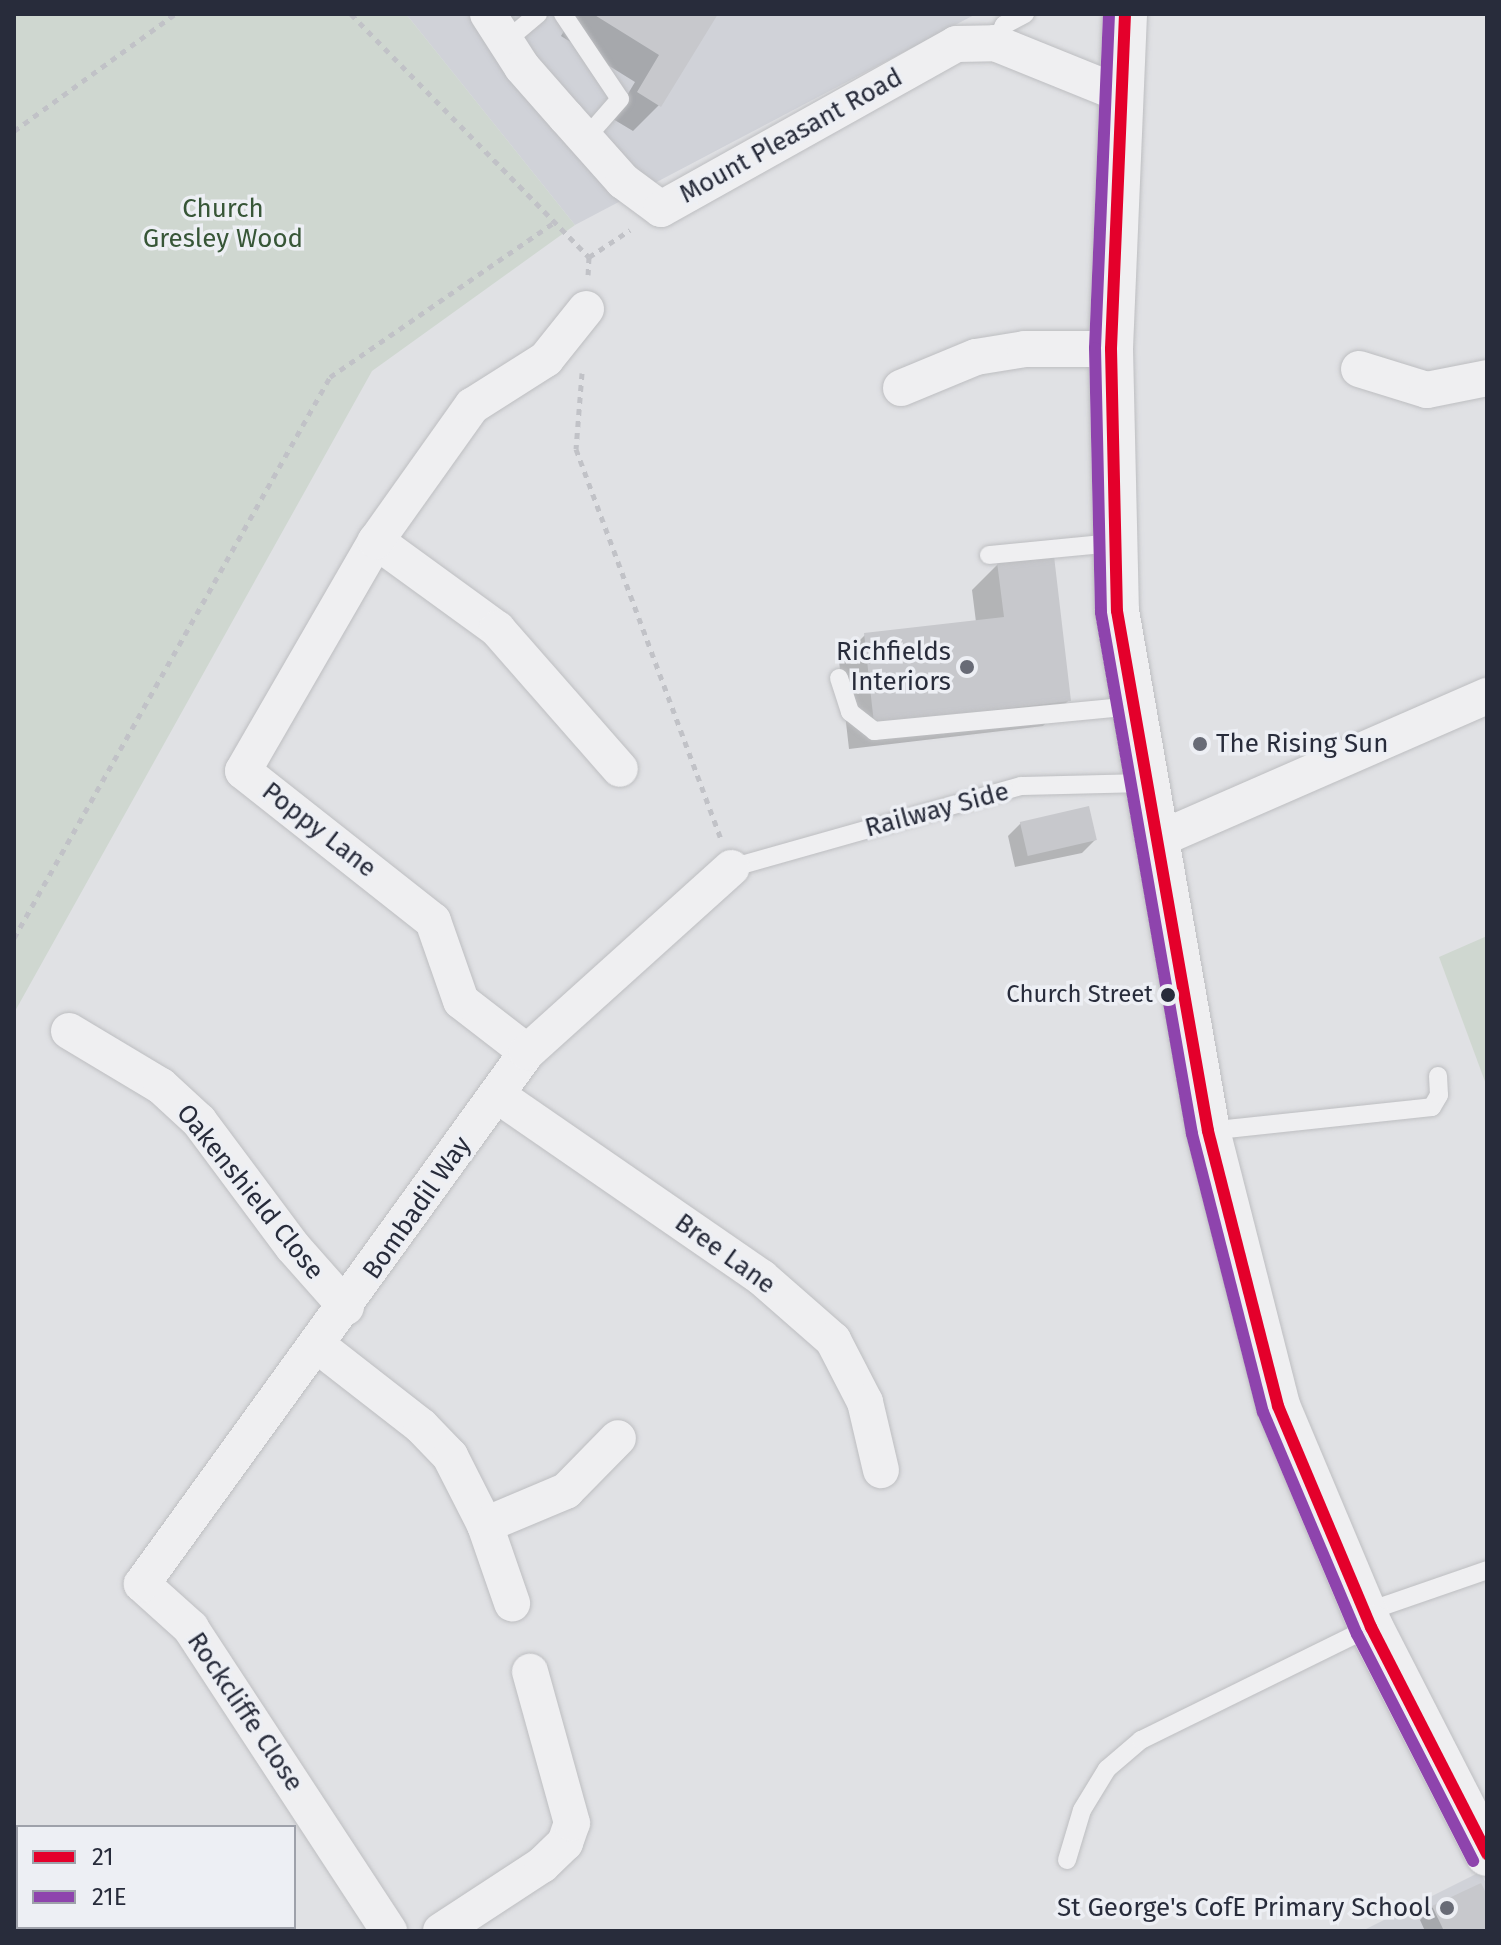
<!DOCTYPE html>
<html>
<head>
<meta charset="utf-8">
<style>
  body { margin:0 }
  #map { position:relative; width:1501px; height:1945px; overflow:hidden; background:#e0e1e4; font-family:"Fira Sans",sans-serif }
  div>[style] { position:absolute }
  .built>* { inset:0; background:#d0d2d8 }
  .green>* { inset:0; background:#cfd7d0 }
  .shadow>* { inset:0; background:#0003 }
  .building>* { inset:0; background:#c7c8cc; transform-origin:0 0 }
  .path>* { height:5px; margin-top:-2.5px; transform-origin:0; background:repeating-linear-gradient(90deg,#c1c2c7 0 6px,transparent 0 12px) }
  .roads { filter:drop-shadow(0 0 2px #bdbec1) drop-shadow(0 0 2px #bdbec1) }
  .service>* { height:18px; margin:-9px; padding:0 9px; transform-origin:9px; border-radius:9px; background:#efeff1 }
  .minor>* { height:36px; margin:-18px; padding:0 18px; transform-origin:18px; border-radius:18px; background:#efeff1 }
  .tertiary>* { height:44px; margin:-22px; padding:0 22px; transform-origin:22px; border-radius:22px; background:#efeff1 }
  .bus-1>* { height:12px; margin:-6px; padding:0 6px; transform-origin:6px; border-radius:6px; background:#e4002b }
  .bus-2>* { height:12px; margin:-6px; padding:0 6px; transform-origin:6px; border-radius:6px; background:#8e44ad }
  .dots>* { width:22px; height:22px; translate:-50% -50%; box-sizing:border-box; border:4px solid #edeff4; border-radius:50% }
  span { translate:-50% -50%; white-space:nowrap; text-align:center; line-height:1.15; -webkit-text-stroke:7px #edeff4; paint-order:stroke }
  .bus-label { font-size:24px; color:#282c3b }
  .right { translate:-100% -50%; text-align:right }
  .street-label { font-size:26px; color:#282c3b }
  .park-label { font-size:26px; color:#375637 }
  .poi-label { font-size:26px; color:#282c3b }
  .left { translate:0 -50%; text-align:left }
  .frame { position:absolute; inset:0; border:16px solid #282c3b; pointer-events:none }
  .legend { position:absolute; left:16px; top:1825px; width:280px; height:104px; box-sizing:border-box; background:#edeff4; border:2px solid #9ea1aa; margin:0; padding:10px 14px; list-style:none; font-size:24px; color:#282c3b }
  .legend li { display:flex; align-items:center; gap:16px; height:40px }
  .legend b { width:40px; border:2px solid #9ea1aa }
</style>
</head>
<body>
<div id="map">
  <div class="built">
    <div style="clip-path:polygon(406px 14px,976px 14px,575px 225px)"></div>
    <div style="clip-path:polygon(1480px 1872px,1487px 1885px,1487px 1931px,1362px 1931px)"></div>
  </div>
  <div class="green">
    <div style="clip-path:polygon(14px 14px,406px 14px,575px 225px,372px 371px,14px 1013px)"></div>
    <div style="clip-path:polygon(1487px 936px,1487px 1087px,1439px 957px)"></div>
  </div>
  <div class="shadow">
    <div style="clip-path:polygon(574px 14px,716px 14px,659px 105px,633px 131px,613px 119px,635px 82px,561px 36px)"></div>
    <div style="clip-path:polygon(998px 564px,1069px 700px,1043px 726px,849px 749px,839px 661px,865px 635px,976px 622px,972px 590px)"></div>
    <div style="clip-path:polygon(1021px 823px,1095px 840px,1082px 853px,1015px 867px,1008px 836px)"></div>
    <div style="clip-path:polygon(1487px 1900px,1487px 1931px,1425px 1931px,1420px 1920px,1433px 1907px)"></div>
  </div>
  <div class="building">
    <div style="clip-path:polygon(593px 14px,718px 14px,661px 107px,637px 92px,659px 55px)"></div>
    <div style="clip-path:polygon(1054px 556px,1071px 701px,874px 724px,864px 633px,1004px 617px,997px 562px)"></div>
    <div style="left:1089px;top:806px;width:35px;height:71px;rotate:77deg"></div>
    <div style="clip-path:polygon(1481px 1883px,1487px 1895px,1487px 1931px,1444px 1931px,1432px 1906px)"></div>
  </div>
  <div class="path">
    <div style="left:351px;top:14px;width:340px;rotate:45.6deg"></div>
    <div style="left:589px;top:257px;width:18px;rotate:93deg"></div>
    <div style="left:14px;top:131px;width:199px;rotate:-36deg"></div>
    <div style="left:589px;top:257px;width:49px;rotate:-33.4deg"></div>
    <div style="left:582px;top:373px;width:76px;rotate:94.5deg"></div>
    <div style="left:576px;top:449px;width:414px;rotate:69.6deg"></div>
    <div style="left:14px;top:938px;width:644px;rotate:-60.61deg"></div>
    <div style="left:330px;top:377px;width:273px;rotate:-34.6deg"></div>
  </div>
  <div class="roads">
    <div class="service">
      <div style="left:563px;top:14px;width:102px;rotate:56.2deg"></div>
      <div style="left:620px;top:99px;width:53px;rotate:131.2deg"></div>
      <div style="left:506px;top:41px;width:42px;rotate:-40.2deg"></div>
      <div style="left:995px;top:43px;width:20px;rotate:-63deg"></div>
      <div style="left:1004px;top:25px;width:24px;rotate:-28deg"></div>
      <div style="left:989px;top:555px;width:126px;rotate:-5.5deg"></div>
      <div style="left:839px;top:678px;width:36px;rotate:72deg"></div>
      <div style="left:850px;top:712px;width:31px;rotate:38deg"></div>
      <div style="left:874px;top:731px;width:261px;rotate:-5.5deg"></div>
      <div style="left:731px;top:868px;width:301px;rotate:-15.8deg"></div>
      <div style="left:1021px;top:786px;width:126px;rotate:-1.4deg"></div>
      <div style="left:1208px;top:1131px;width:225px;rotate:-6.1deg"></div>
      <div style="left:1432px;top:1107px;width:14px;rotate:-60deg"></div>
      <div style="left:1439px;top:1095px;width:19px;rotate:-93deg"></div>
      <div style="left:1366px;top:1612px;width:128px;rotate:-19.1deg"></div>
      <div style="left:1067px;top:1860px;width:52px;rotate:-73.3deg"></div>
      <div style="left:1082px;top:1810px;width:48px;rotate:-58.6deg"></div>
      <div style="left:1107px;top:1769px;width:45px;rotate:-40.5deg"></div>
      <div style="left:1141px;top:1740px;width:256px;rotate:-26.2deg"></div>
    </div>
    <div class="minor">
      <div style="left:488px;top:14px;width:63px;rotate:57.3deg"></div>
      <div style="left:522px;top:67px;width:67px;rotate:48.7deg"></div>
      <div style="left:566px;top:117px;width:86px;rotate:48.3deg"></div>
      <div style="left:623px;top:181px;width:47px;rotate:36.4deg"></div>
      <div style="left:661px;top:209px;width:338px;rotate:-29.2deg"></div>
      <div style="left:956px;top:44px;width:39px;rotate:-1deg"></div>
      <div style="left:995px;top:43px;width:136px;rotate:22deg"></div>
      <div style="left:1359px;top:369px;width:71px;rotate:17.2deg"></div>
      <div style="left:1427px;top:390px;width:61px;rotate:-11.3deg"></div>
      <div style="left:901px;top:388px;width:81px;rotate:-22.5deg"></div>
      <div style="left:976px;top:357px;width:50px;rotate:-9.3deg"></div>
      <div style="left:1025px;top:349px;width:86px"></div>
      <div style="left:376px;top:541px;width:150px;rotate:36deg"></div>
      <div style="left:497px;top:629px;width:186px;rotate:48.7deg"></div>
      <div style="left:1157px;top:840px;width:360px;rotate:-23.6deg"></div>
      <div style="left:69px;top:1031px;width:107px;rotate:30.9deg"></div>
      <div style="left:161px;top:1086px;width:52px;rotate:42.6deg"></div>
      <div style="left:199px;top:1121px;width:157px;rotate:53.3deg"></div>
      <div style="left:293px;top:1247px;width:80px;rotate:48.5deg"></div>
      <div style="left:527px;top:1052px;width:83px;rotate:-142.3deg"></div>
      <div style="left:461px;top:1001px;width:85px;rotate:-109.3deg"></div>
      <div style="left:433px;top:921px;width:242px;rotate:-141.7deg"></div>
      <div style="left:243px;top:771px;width:266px;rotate:-60deg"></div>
      <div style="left:376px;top:541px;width:166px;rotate:-54.6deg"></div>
      <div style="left:472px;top:406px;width:88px;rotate:-32.4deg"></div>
      <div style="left:546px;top:359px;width:64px;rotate:-51.3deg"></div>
      <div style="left:497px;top:1095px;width:321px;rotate:34.6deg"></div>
      <div style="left:761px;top:1277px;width:96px;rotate:41.2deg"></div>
      <div style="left:833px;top:1340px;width:70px;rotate:62.7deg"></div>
      <div style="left:865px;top:1402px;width:70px;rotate:76.8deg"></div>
      <div style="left:317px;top:1345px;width:132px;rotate:37.9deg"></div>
      <div style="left:421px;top:1426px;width:42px;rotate:46deg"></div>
      <div style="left:450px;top:1456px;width:77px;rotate:63.1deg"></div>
      <div style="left:485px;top:1525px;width:83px;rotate:70.9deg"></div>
      <div style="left:485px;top:1525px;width:88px;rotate:-22.8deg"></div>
      <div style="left:566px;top:1491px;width:74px;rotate:-45.5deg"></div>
      <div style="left:389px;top:1931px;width:362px;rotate:-123.2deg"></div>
      <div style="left:191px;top:1628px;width:66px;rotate:-138.1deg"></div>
      <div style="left:142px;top:1584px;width:657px;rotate:-54.11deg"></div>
      <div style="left:527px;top:1052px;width:275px;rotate:-42deg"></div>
      <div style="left:441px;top:1931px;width:121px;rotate:-33.2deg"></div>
      <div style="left:542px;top:1865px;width:32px;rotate:-44deg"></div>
      <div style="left:565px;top:1843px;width:21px;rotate:-71deg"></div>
      <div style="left:572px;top:1823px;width:157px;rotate:-105.5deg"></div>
    </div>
    <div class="tertiary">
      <div style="left:1125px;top:14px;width:335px;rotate:92.4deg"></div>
      <div style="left:1111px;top:349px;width:262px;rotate:88.7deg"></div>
      <div style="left:1117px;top:611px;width:528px;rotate:80.07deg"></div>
      <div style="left:1208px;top:1131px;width:284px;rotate:75.7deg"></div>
      <div style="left:1278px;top:1406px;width:240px;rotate:67.2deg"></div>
      <div style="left:1371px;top:1627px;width:255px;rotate:62.9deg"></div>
    </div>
  </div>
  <div class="bus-1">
    <div style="left:1125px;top:14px;width:335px;rotate:92.4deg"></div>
    <div style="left:1111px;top:349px;width:262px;rotate:88.7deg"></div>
    <div style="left:1117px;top:611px;width:528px;rotate:80.07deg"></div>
    <div style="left:1208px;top:1131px;width:284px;rotate:75.7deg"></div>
    <div style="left:1278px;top:1406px;width:240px;rotate:67.2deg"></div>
    <div style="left:1371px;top:1627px;width:255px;rotate:62.9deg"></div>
  </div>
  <div class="bus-2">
    <div style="left:1109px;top:14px;width:334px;rotate:92.4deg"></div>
    <div style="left:1095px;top:348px;width:265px;rotate:88.7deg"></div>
    <div style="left:1101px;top:613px;width:529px;rotate:80.09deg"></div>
    <div style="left:1192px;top:1134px;width:287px;rotate:75.7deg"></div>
    <div style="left:1263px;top:1412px;width:241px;rotate:67.1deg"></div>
    <div style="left:1357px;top:1634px;width:255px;rotate:62.9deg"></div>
  </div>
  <div class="dots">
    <div style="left:967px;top:667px;background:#686b76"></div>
    <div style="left:1200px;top:744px;background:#686b76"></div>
    <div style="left:1168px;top:995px;background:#282c3b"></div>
    <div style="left:1447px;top:1908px;background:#686b76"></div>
  </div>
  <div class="bus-label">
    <span class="right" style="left:1153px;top:995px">Church Street</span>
  </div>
  <div class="street-label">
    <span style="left:791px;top:136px;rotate:-29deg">Mount Pleasant Road</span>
    <span style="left:937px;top:810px;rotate:-15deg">Railway Side</span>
    <span style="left:319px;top:830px;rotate:38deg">Poppy Lane</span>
    <span style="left:250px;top:1192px;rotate:51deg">Oakenshield Close</span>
    <span style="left:417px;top:1208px;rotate:-55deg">Bombadil Way</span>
    <span style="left:725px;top:1254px;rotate:36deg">Bree Lane</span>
    <span style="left:245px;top:1712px;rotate:56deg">Rockcliffe Close</span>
  </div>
  <div class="park-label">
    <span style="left:223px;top:224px">Church<br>Gresley Wood</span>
  </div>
  <div class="poi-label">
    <span class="right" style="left:951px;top:667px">Richfields<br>Interiors</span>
    <span class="left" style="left:1216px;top:744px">The Rising Sun</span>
    <span class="right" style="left:1431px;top:1908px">St George's CofE Primary School</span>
  </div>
  <div class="frame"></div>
  <ul class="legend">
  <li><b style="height:10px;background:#e4002b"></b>21</li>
  <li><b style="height:10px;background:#8e44ad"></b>21E</li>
  </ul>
</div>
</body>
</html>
